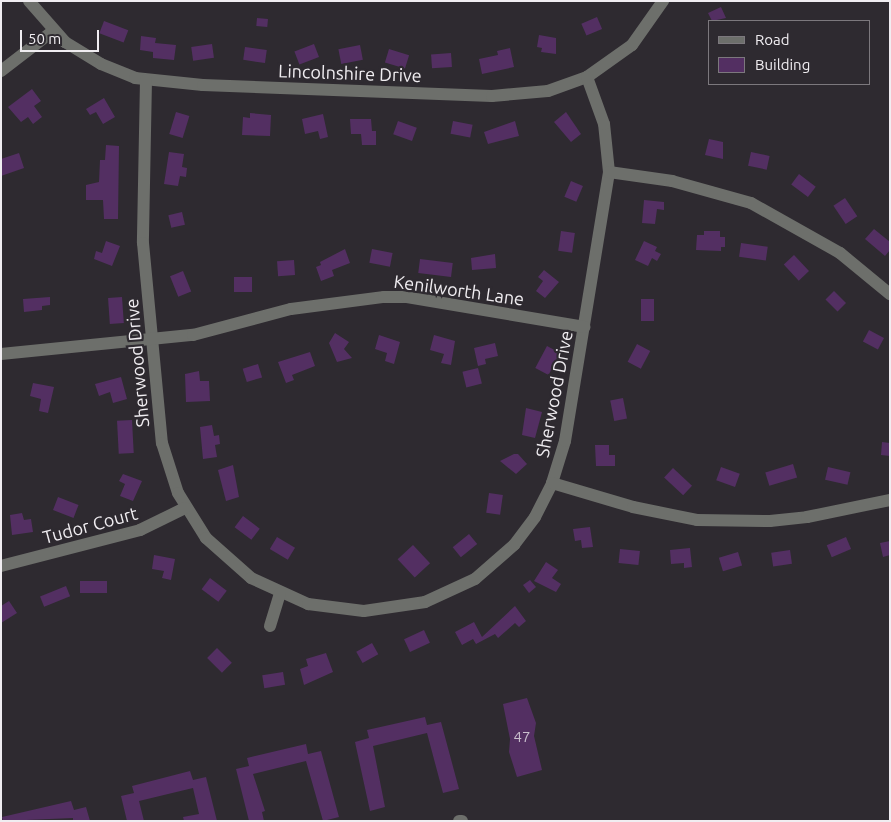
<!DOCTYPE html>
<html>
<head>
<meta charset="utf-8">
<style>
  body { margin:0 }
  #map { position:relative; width:891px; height:822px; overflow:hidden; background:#2e2a30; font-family:Ubuntu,sans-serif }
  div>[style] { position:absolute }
  .building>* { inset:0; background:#532f62; transform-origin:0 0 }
  .minor>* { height:12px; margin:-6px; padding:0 6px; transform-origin:6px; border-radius:6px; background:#6d6f6b }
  span { translate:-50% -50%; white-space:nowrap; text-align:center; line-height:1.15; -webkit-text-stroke:4.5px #2e2a30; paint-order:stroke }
  .number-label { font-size:15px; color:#c9becd }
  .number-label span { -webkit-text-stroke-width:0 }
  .street-label { font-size:18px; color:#f0edf1 }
  .frame { position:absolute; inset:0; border:2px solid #f0edf1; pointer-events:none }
  .legend { position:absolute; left:708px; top:20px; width:162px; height:65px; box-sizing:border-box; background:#2e2a30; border:1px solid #7c787d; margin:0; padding:6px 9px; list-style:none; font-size:15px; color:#f0edf1 }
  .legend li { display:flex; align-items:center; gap:10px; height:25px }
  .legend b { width:25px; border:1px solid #7c787d }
  .scale { position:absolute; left:20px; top:30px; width:79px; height:22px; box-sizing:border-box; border:2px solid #f0edf1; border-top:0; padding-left:6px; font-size:15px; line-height:18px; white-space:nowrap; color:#f0edf1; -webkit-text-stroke:4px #2e2a30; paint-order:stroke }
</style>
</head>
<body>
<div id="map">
  <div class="building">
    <div style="clip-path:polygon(721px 7px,726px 18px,712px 21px,708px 13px)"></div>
    <div style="left:597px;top:17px;width:13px;height:17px;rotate:67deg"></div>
    <div style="left:257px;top:18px;width:11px;height:8px;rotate:5deg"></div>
    <div style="left:104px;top:21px;width:26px;height:13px;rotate:21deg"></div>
    <div style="clip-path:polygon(539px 35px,556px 38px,556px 54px,541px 52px,542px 48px,537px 47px)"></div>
    <div style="clip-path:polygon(141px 36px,156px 38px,155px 43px,176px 45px,174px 60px,153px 58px,153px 52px,140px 50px)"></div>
    <div style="left:212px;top:44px;width:14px;height:21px;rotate:82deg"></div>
    <div style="left:314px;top:44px;width:14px;height:21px;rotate:69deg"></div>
    <div style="left:360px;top:45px;width:15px;height:22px;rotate:79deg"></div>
    <div style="left:245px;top:47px;width:22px;height:13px;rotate:8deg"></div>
    <div style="clip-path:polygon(510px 48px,514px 67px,482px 74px,479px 59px,498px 55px,497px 51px)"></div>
    <div style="left:389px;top:49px;width:21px;height:14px;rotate:17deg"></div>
    <div style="left:451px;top:53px;width:14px;height:20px;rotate:86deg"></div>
    <div style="clip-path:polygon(32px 89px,41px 101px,34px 106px,42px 117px,33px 124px,28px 117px,21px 122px,8px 107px)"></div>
    <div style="clip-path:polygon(104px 98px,115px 117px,103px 124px,96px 112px,90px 115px,86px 109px)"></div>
    <div style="left:176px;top:112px;width:14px;height:23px;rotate:17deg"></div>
    <div style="clip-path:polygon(566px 112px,581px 134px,571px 142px,554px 122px)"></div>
    <div style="clip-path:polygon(250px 113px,271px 115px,270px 136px,242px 135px,243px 117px,250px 118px)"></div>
    <div style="clip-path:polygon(323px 114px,328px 137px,320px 139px,318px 131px,305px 134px,302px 119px)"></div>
    <div style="clip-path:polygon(350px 119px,371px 119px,372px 131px,376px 131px,376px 145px,362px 145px,361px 134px,351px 134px)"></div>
    <div style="left:398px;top:121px;width:20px;height:14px;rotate:20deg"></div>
    <div style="left:453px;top:121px;width:20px;height:13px;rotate:11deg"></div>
    <div style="clip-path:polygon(515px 121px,519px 136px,488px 144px,484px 132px)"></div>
    <div style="clip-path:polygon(709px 139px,723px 142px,723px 159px,705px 155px)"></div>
    <div style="clip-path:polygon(106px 145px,119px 146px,118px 219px,104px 219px,103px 200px,86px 200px,86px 185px,99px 182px,100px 160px,105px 160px)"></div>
    <div style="clip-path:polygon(169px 152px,184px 154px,182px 167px,187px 168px,186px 177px,180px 176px,178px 186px,164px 184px)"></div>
    <div style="left:751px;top:152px;width:19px;height:14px;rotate:12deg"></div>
    <div style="clip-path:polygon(19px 153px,24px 168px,1px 176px,1px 159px)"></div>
    <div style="left:799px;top:174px;width:21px;height:13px;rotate:37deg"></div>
    <div style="left:571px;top:181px;width:13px;height:17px;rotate:23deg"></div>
    <div style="left:845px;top:198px;width:22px;height:14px;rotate:56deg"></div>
    <div style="clip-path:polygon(644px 200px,664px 202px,664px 210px,657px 209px,655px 224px,642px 223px)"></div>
    <div style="left:182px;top:212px;width:13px;height:14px;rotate:77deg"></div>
    <div style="clip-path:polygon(874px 229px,890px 242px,890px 250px,885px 256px,865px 239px)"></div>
    <div style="left:561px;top:231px;width:14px;height:20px;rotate:8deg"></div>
    <div style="clip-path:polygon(704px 231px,720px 231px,720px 237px,725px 237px,725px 247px,721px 247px,721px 251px,696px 250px,697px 235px,704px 235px)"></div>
    <div style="clip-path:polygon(106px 241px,120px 246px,112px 266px,94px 259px,96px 251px,102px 253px)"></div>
    <div style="clip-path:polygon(644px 241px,657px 247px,655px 251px,661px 254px,657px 261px,652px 258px,648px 266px,635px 260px)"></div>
    <div style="left:741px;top:243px;width:27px;height:14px;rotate:8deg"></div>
    <div style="clip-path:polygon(345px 249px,350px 263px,332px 270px,334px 276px,321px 281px,316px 267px,321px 265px,320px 262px)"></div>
    <div style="left:372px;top:249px;width:21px;height:14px;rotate:11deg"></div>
    <div style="clip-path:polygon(495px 254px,496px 268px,472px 270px,471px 258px)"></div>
    <div style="left:794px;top:255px;width:22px;height:14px;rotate:47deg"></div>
    <div style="left:420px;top:259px;width:33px;height:14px;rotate:7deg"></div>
    <div style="left:294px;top:260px;width:15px;height:17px;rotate:86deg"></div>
    <div style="clip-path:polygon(544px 270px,559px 282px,545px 298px,536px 291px,543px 281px,538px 277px)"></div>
    <div style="left:183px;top:271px;width:22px;height:14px;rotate:68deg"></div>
    <div style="left:234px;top:277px;width:18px;height:15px"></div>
    <div style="left:834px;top:291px;width:17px;height:12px;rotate:45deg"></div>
    <div style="clip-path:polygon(50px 297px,50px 305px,42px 306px,42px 310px,24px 312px,23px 299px)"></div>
    <div style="left:122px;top:297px;width:26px;height:14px;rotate:86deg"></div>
    <div style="left:641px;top:299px;width:13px;height:22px"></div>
    <div style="left:869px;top:330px;width:17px;height:13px;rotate:28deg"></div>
    <div style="clip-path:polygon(335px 333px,349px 342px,344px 349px,352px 358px,337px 362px,329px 343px)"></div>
    <div style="clip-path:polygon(379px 335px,400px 342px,394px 364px,385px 361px,387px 353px,375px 349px)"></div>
    <div style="clip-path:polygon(434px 335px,455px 341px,451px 365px,441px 363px,444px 354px,430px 350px)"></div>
    <div style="clip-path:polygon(495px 343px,498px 356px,485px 359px,486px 364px,478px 366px,474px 348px)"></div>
    <div style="left:637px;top:344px;width:15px;height:20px;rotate:28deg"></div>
    <div style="left:547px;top:346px;width:15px;height:25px;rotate:28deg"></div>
    <div style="clip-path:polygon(310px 352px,315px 366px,292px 375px,294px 380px,286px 383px,278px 362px)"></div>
    <div style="left:258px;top:364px;width:14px;height:16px;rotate:73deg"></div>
    <div style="left:478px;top:368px;width:16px;height:16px;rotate:76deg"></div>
    <div style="clip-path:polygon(199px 371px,200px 381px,209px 381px,210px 401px,186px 402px,185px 374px)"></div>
    <div style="clip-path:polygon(121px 377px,127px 399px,113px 403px,110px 392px,99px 396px,95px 384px)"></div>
    <div style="clip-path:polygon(33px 383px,54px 387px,48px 413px,39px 411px,41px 399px,30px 396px)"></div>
    <div style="left:623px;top:398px;width:21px;height:13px;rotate:79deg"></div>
    <div style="clip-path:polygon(526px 408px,542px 412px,535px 438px,522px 435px)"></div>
    <div style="left:132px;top:420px;width:33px;height:15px;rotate:87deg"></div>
    <div style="clip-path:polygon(212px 425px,214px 436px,219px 435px,220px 444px,215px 445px,217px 457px,203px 459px,200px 427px)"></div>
    <div style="clip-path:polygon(882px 442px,890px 443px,890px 456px,881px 455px)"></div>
    <div style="clip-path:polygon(595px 445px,609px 445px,609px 455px,615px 455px,615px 466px,596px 466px)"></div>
    <div style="clip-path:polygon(514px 454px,518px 454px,527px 464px,516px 474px,500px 461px)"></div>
    <div style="left:793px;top:464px;width:14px;height:29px;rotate:73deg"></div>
    <div style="clip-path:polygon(233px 465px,239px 497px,226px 501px,218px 470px)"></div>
    <div style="left:721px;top:467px;width:20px;height:14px;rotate:20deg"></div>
    <div style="left:828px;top:467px;width:23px;height:13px;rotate:13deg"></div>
    <div style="left:673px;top:468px;width:26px;height:13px;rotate:43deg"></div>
    <div style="clip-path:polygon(123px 474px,142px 481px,133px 501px,120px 496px,125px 484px,119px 481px)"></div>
    <div style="left:489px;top:493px;width:14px;height:20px;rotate:8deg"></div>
    <div style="left:58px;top:497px;width:22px;height:14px;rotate:21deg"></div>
    <div style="clip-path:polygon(22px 513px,24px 520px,31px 519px,33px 532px,12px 535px,10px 515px)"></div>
    <div style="left:243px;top:516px;width:21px;height:14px;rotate:37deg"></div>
    <div style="clip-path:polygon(590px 527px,593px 547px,582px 548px,581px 540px,575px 541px,573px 529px)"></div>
    <div style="left:469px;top:534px;width:13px;height:21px;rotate:51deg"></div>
    <div style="left:277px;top:537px;width:21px;height:14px;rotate:31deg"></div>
    <div style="left:846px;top:537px;width:13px;height:21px;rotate:67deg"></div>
    <div style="clip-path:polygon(890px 541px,890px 555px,883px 557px,880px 543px)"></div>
    <div style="left:413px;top:545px;width:25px;height:21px;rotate:47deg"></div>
    <div style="clip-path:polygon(690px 548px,692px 567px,684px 568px,684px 563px,671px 564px,670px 550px)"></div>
    <div style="left:620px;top:549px;width:20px;height:14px;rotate:6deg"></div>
    <div style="left:790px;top:550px;width:14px;height:19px;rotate:82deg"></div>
    <div style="left:738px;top:552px;width:14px;height:20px;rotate:73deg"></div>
    <div style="clip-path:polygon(154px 555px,175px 559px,171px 580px,162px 578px,164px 571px,152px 569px)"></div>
    <div style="clip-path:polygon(546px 562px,558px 570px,552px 578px,561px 584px,556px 592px,534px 581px)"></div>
    <div style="left:210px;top:578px;width:21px;height:14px;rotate:37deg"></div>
    <div style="clip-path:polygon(530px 580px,536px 587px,529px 593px,523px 585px)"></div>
    <div style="left:80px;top:581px;width:27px;height:12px"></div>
    <div style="left:66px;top:586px;width:11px;height:28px;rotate:68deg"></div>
    <div style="clip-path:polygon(9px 601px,17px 613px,1px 623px,1px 606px)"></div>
    <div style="clip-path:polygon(515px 606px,526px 621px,519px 627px,515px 623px,498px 638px,495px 634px,476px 644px,473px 639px,462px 645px,455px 632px,474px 622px,482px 637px)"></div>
    <div style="left:424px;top:630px;width:14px;height:22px;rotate:65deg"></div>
    <div style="left:372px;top:643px;width:13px;height:18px;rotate:61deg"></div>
    <div style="left:217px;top:648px;width:21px;height:14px;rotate:45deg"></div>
    <div style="clip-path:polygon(326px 653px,333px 672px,304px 685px,300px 669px,308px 666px,306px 659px)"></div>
    <div style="left:283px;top:672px;width:13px;height:21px;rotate:81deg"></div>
    <div style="clip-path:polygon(527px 698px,536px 723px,534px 736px,542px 770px,517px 777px,509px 752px,510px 739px,503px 704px)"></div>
    <div style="clip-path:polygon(425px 717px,427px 725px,441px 722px,459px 789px,443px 793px,427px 733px,373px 746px,385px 807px,370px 811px,355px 742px,369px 738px,367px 730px)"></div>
    <div style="clip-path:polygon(306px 744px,308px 754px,321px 751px,339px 817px,323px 821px,306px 761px,253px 774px,265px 811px,262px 812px,264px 821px,249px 821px,236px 769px,249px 766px,247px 758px)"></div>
    <div style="clip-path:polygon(190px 771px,193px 780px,206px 777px,217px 821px,184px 821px,183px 817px,199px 814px,193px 788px,139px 801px,144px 821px,127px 821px,121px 796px,134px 793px,132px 786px)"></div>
    <div style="clip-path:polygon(71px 801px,74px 810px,86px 807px,90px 821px,73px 821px,73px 818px,3px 821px,2px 817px)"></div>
  </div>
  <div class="minor">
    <div style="left:29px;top:1px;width:55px;rotate:48.7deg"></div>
    <div style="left:65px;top:42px;width:42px;rotate:31.4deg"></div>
    <div style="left:101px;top:64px;width:37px;rotate:22deg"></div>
    <div style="left:135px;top:78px;width:68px;rotate:5.9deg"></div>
    <div style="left:203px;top:85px;width:289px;rotate:2.2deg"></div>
    <div style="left:492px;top:96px;width:56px;rotate:-5.1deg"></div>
    <div style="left:548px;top:91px;width:41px;rotate:-19.7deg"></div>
    <div style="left:587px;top:77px;width:55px;rotate:-35.4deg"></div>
    <div style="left:632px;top:45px;width:54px;rotate:-54.8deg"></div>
    <div style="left:1px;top:71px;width:66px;rotate:-37.6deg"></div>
    <div style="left:146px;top:80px;width:163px;rotate:91.1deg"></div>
    <div style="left:143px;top:243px;width:201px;rotate:84.6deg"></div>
    <div style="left:162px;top:443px;width:52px;rotate:72.3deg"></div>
    <div style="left:178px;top:493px;width:53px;rotate:58.1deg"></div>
    <div style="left:206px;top:538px;width:60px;rotate:41.6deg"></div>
    <div style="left:251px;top:578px;width:63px;rotate:24.5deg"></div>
    <div style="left:308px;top:604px;width:56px;rotate:7.1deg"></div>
    <div style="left:364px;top:611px;width:62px;rotate:-8.4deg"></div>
    <div style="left:425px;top:602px;width:55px;rotate:-24.7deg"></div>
    <div style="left:475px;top:579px;width:52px;rotate:-41.1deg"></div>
    <div style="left:514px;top:545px;width:35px;rotate:-53deg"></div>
    <div style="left:535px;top:517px;width:38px;rotate:-63deg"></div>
    <div style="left:552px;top:483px;width:44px;rotate:-72.8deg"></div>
    <div style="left:565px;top:441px;width:273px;rotate:-80.7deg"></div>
    <div style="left:609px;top:172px;width:48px;rotate:-95.9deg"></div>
    <div style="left:604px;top:124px;width:50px;rotate:-109.9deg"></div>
    <div style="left:609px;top:172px;width:64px;rotate:8.1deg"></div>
    <div style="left:672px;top:181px;width:82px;rotate:15.6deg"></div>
    <div style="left:751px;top:203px;width:102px;rotate:29.3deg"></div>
    <div style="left:840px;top:253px;width:65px;rotate:39.4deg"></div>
    <div style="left:1px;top:354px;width:193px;rotate:-5.7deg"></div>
    <div style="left:193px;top:335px;width:101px;rotate:-14.9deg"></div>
    <div style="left:291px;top:309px;width:94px;rotate:-7.4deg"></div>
    <div style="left:384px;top:297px;width:23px"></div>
    <div style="left:407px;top:297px;width:180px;rotate:9.6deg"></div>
    <div style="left:552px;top:483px;width:84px;rotate:16.5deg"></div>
    <div style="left:633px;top:507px;width:65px;rotate:11.5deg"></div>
    <div style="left:697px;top:520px;width:73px;rotate:0.8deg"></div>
    <div style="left:770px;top:521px;width:37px;rotate:-6deg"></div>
    <div style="left:807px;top:517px;width:85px;rotate:-11.6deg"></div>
    <div style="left:1px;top:566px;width:144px;rotate:-14.5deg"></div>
    <div style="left:140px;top:530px;width:50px;rotate:-26.1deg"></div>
    <div style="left:270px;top:626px;width:34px;rotate:-73deg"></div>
    <div style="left:459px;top:821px;width:3px"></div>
  </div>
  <div class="number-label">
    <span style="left:522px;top:737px">47</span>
  </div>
  <div class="street-label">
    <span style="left:350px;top:73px;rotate:2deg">Lincolnshire Drive</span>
    <span style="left:459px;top:290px;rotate:8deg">Kenilworth Lane</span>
    <span style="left:137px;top:363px;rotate:-95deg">Sherwood Drive</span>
    <span style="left:554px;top:394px;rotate:-79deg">Sherwood Drive</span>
    <span style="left:90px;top:525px;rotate:-15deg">Tudor Court</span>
  </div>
  <div class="frame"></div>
  <ul class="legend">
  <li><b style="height:6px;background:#6d6f6b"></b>Road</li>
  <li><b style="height:14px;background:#532f62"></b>Building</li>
  </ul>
  <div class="scale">50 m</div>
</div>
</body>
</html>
